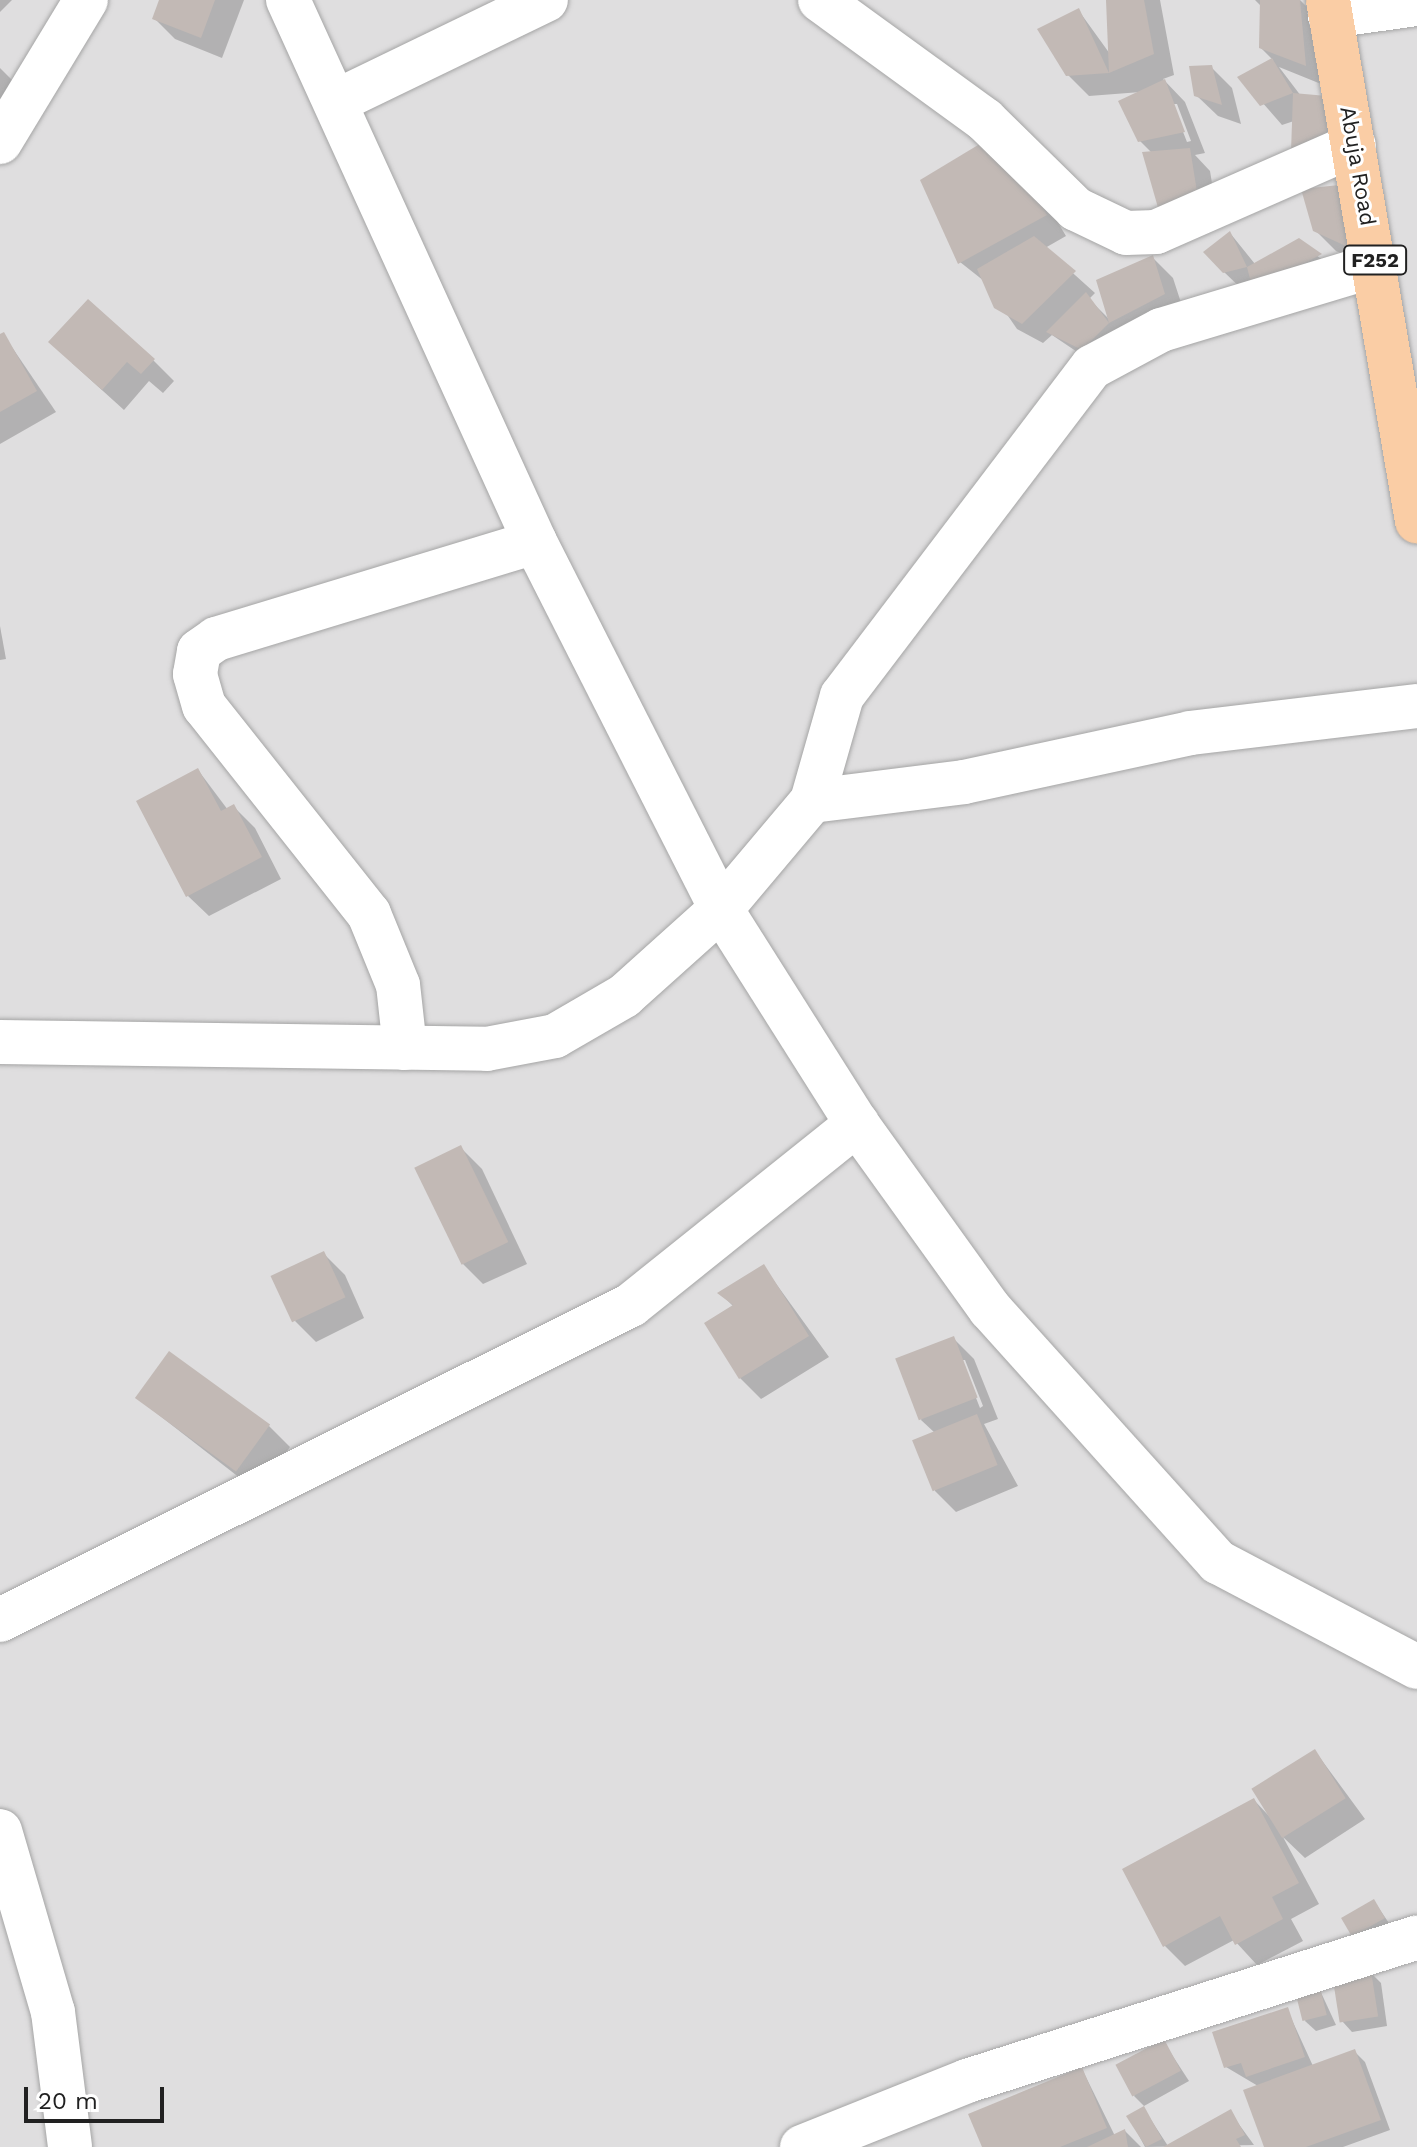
<!DOCTYPE html>
<html>
<head>
<meta charset="utf-8">
<style>
  body { margin:0 }
  #map { position:relative; width:1417px; height:2147px; overflow:hidden; background:#f1eee8; font-family:"Work Sans",sans-serif }
  div>[style] { position:absolute }
  .residential>* { inset:0; background:#dfdedf; transform-origin:0 0 }
  .shadow>* { inset:0; background:#0003 }
  .building>* { inset:0; background:#c2b9b5; transform-origin:0 0 }
  .roads { filter:drop-shadow(0 0 2px #a5a5a5) drop-shadow(0 0 2px #a5a5a5) }
  .minor>* { height:44px; margin:-22px; padding:0 22px; transform-origin:22px; border-radius:22px; background:#fff }
  .primary>* { height:44px; margin:-22px; padding:0 22px; transform-origin:22px; border-radius:22px; background:#facda5 }
  span { translate:-50% -50%; white-space:nowrap; text-align:center; line-height:1.15; -webkit-text-stroke:6px #fff; paint-order:stroke }
  .shield-label span { padding:2px 6px; background:#fff; border:2px solid; border-radius:6px; -webkit-text-stroke-width:0 }
  .shield-label { font-size:20px; color:#212121; font-weight:700 }
  .street-label { font-size:22px; color:#212121 }
  .scale { position:absolute; left:24px; top:2087px; width:140px; height:36px; box-sizing:border-box; border:4px solid #212121; border-top:0; padding-left:10px; font-size:24px; line-height:28px; white-space:nowrap; color:#212121; -webkit-text-stroke:6px #fff; paint-order:stroke }
</style>
</head>
<body>
<div id="map">
  <div class="residential">
    <div style="left:0;top:0;width:1417px;height:2147px"></div>
  </div>
  <div class="shadow">
    <div style="clip-path:polygon(0 0,12px 0,0 12px)"></div>
    <div style="clip-path:polygon(161px 0,244px 0,222px 58px,175px 39px,154px 18px)"></div>
    <div style="clip-path:polygon(evenodd,1108px 0,1160px 0,1174px 75px,1163px 79px,1185px 102px,1205px 153px,1195px 155px,1210px 171px,1218px 219px,1140px 141px,1141px 92px,1089px 96px,1068px 75px,1079px 11px,1110px 54px,1108px 0,1172px 104px,1177px 104px,1191px 141px,1187px 142px,1172px 104px)"></div>
    <div style="clip-path:polygon(1255px 0,1300px 0,1321px 21px,1326px 86px,1279px 67px,1301px 96px,1294px 121px,1282px 125px,1240px 77px,1273px 60px,1261px 48px,1262px 7px)"></div>
    <div style="clip-path:polygon(1211px 67px,1232px 88px,1241px 124px,1218px 116px,1196px 95px)"></div>
    <div style="clip-path:polygon(0 68px,14px 82px,0 130px)"></div>
    <div style="clip-path:polygon(1018px 156px,1066px 236px,1045px 248px,1095px 293px,1089px 299px,1110px 320px,1152px 257px,1173px 278px,1185px 315px,1104px 370px,1052px 335px,1043px 343px,1017px 329px,984px 281px,960px 262px)"></div>
    <div style="clip-path:polygon(1303px 191px,1368px 266px,1336px 251px,1315px 230px)"></div>
    <div style="clip-path:polygon(1230px 233px,1255px 264px,1299px 241px,1341px 275px,1246px 293px,1224px 272px)"></div>
    <div style="clip-path:polygon(3px 334px,56px 412px,0 444px,0 336px)"></div>
    <div style="clip-path:polygon(153px 360px,174px 381px,163px 393px,149px 381px,124px 410px,72px 363px)"></div>
    <div style="clip-path:polygon(0 626px,6px 659px,0 660px)"></div>
    <div style="clip-path:polygon(198px 770px,228px 810px,234px 807px,255px 828px,281px 879px,209px 916px,188px 896px)"></div>
    <div style="clip-path:polygon(461px 1148px,482px 1169px,527px 1264px,483px 1284px,462px 1263px,416px 1169px)"></div>
    <div style="clip-path:polygon(324px 1254px,345px 1275px,364px 1318px,316px 1342px,295px 1321px)"></div>
    <div style="clip-path:polygon(764px 1267px,829px 1357px,761px 1399px,740px 1378px,734px 1307px,720px 1293px)"></div>
    <div style="clip-path:polygon(evenodd,953px 1338px,974px 1359px,998px 1419px,984px 1424px,1018px 1486px,956px 1512px,935px 1491px,935px 1433px,921px 1420px,953px 1338px,961px 1360px,965px 1360px,983px 1406px,980px 1408px,961px 1360px)"></div>
    <div style="clip-path:polygon(137px 1398px,269px 1426px,290px 1447px,258px 1492px)"></div>
    <div style="clip-path:polygon(1315px 1751px,1365px 1819px,1305px 1858px,1283px 1837px,1319px 1904px,1291px 1919px,1303px 1941px,1257px 1965px,1234px 1940px,1185px 1966px,1164px 1945px,1254px 1800px,1269px 1816px)"></div>
    <div style="clip-path:polygon(1374px 1901px,1393px 1929px,1363px 1944px,1353px 1934px)"></div>
    <div style="clip-path:polygon(1371px 1973px,1381px 1983px,1387px 2026px,1352px 2032px,1342px 2021px)"></div>
    <div style="clip-path:polygon(1318px 1986px,1336px 2025px,1316px 2031px,1305px 2021px)"></div>
    <div style="clip-path:polygon(1287px 2009px,1313px 2066px,1355px 2052px,1365px 2062px,1390px 2130px,1343px 2147px,1266px 2147px,1258px 2086px,1226px 2067px)"></div>
    <div style="clip-path:polygon(1163px 2041px,1189px 2081px,1144px 2106px,1134px 2096px)"></div>
    <div style="clip-path:polygon(1082px 2069px,1115px 2136px,1125px 2131px,1141px 2147px,984px 2147px)"></div>
    <div style="clip-path:polygon(1144px 2109px,1168px 2146px,1230px 2112px,1254px 2145px,1145px 2147px,1129px 2117px)"></div>
  </div>
  <div class="building">
    <div style="clip-path:polygon(159px 0,215px 0,201px 38px,152px 19px)"></div>
    <div style="clip-path:polygon(1106px 0,1144px 0,1154px 54px,1109px 73px)"></div>
    <div style="clip-path:polygon(1260px 0,1300px 0,1306px 66px,1259px 48px)"></div>
    <div style="clip-path:polygon(1079px 8px,1109px 73px,1066px 76px,1037px 29px)"></div>
    <div style="clip-path:polygon(1272px 58px,1293px 93px,1260px 106px,1237px 77px)"></div>
    <div style="clip-path:polygon(1212px 65px,1222px 105px,1194px 96px,1189px 66px)"></div>
    <div style="clip-path:polygon(1165px 79px,1185px 132px,1138px 142px,1118px 101px)"></div>
    <div style="clip-path:polygon(1293px 93px,1327px 96px,1332px 145px,1291px 152px)"></div>
    <div style="clip-path:polygon(998px 133px,1047px 215px,958px 264px,920px 180px)"></div>
    <div style="clip-path:polygon(1190px 148px,1198px 198px,1159px 211px,1142px 152px)"></div>
    <div style="clip-path:polygon(1349px 184px,1348px 247px,1313px 231px,1301px 189px)"></div>
    <div style="clip-path:polygon(1230px 231px,1247px 267px,1223px 273px,1203px 252px)"></div>
    <div style="clip-path:polygon(1034px 236px,1076px 271px,1022px 324px,994px 308px,977px 269px)"></div>
    <div style="clip-path:polygon(1299px 238px,1322px 254px,1253px 291px,1247px 267px)"></div>
    <div style="clip-path:polygon(1153px 255px,1165px 294px,1109px 323px,1082px 350px,1046px 332px,1086px 292px,1109px 323px,1096px 280px)"></div>
    <div style="clip-path:polygon(88px 299px,155px 359px,141px 374px,127px 362px,102px 390px,48px 342px)"></div>
    <div style="clip-path:polygon(4px 332px,37px 391px,0 412px,0 334px)"></div>
    <div style="clip-path:polygon(198px 768px,221px 811px,234px 804px,262px 857px,186px 897px,136px 801px)"></div>
    <div style="left:461px;top:1145px;width:108px;height:52px;rotate:64deg"></div>
    <div style="left:324px;top:1251px;width:51px;height:59px;rotate:65deg"></div>
    <div style="clip-path:polygon(764px 1264px,809px 1336px,739px 1379px,704px 1323px,733px 1305px,717px 1293px)"></div>
    <div style="left:954px;top:1336px;width:66px;height:63px;rotate:69deg"></div>
    <div style="left:169px;top:1351px;width:125px;height:58px;rotate:36deg"></div>
    <div style="left:977px;top:1414px;width:55px;height:70px;rotate:68deg"></div>
    <div style="left:1315px;top:1749px;width:58px;height:75px;rotate:58deg"></div>
    <div style="clip-path:polygon(1254px 1798px,1299px 1883px,1272px 1897px,1283px 1919px,1235px 1945px,1220px 1916px,1163px 1947px,1122px 1869px)"></div>
    <div style="left:1374px;top:1899px;width:22px;height:38px;rotate:60deg"></div>
    <div style="left:1371px;top:1971px;width:46px;height:39px;rotate:81deg"></div>
    <div style="left:1319px;top:1984px;width:32px;height:25px;rotate:76deg"></div>
    <div style="clip-path:polygon(1288px 2007px,1305px 2057px,1246px 2077px,1241px 2063px,1224px 2068px,1212px 2032px)"></div>
    <div style="left:1164px;top:2039px;width:36px;height:55px;rotate:62deg"></div>
    <div style="clip-path:polygon(1355px 2049px,1381px 2120px,1306px 2147px,1264px 2147px,1243px 2090px)"></div>
    <div style="clip-path:polygon(1082px 2067px,1107px 2128px,1060px 2147px,982px 2147px,968px 2114px)"></div>
    <div style="clip-path:polygon(1144px 2106px,1162px 2139px,1146px 2147px,1126px 2116px)"></div>
    <div style="clip-path:polygon(1231px 2109px,1245px 2135px,1236px 2139px,1241px 2147px,1163px 2147px)"></div>
    <div style="clip-path:polygon(1125px 2129px,1128px 2147px,1087px 2147px)"></div>
  </div>
  <div class="roads">
    <div class="minor">
      <div style="left:288px;top:0;width:596px;rotate:65.5deg"></div>
      <div style="left:535px;top:542px;width:411px;rotate:63.1deg"></div>
      <div style="left:721px;top:909px;width:254px;rotate:57.7deg"></div>
      <div style="left:857px;top:1124px;width:228px;rotate:54.3deg"></div>
      <div style="left:990px;top:1309px;width:341px;rotate:48deg"></div>
      <div style="left:1218px;top:1562px;width:225px;rotate:27.8deg"></div>
      <div style="left:820px;top:0;width:204px;rotate:36deg"></div>
      <div style="left:985px;top:120px;width:127px;rotate:44.4deg"></div>
      <div style="left:1076px;top:209px;width:55px;rotate:25.6deg"></div>
      <div style="left:1126px;top:233px;width:30px;rotate:-2deg"></div>
      <div style="left:1156px;top:232px;width:216px;rotate:-23.7deg"></div>
      <div style="left:1330px;top:16px;width:88px;rotate:-7.9deg"></div>
      <div style="left:337px;top:101px;width:232px;rotate:-25.8deg"></div>
      <div style="left:0;top:142px;width:166px;rotate:-58.8deg"></div>
      <div style="left:812px;top:801px;width:153px;rotate:-7.1deg"></div>
      <div style="left:964px;top:782px;width:231px;rotate:-12.2deg"></div>
      <div style="left:1190px;top:733px;width:229px;rotate:-6.8deg"></div>
      <div style="left:0;top:1042px;width:487px;rotate:0.8deg"></div>
      <div style="left:487px;top:1049px;width:69px;rotate:-10.8deg"></div>
      <div style="left:555px;top:1036px;width:80px;rotate:-30.1deg"></div>
      <div style="left:624px;top:996px;width:130px;rotate:-41.9deg"></div>
      <div style="left:721px;top:909px;width:141px;rotate:-49.9deg"></div>
      <div style="left:812px;top:801px;width:109px;rotate:-74.1deg"></div>
      <div style="left:842px;top:696px;width:413px;rotate:-52.8deg"></div>
      <div style="left:1092px;top:367px;width:78px;rotate:-28.2deg"></div>
      <div style="left:1161px;top:330px;width:225px;rotate:-16.8deg"></div>
      <div style="left:405px;top:1048px;width:63px;rotate:-96.3deg"></div>
      <div style="left:398px;top:985px;width:77px;rotate:-112.2deg"></div>
      <div style="left:369px;top:914px;width:265px;rotate:-128.4deg"></div>
      <div style="left:204px;top:706px;width:33px;rotate:-106deg"></div>
      <div style="left:195px;top:674px;width:23px;rotate:-80deg"></div>
      <div style="left:199px;top:651px;width:21px;rotate:-35deg"></div>
      <div style="left:216px;top:639px;width:333px;rotate:-16.9deg"></div>
      <div style="left:0;top:1620px;width:705px;rotate:-26.53deg"></div>
      <div style="left:631px;top:1305px;width:290px;rotate:-38.7deg"></div>
      <div style="left:0;top:1831px;width:189px;rotate:73.7deg"></div>
      <div style="left:53px;top:2012px;width:136px;rotate:82.8deg"></div>
      <div style="left:802px;top:2147px;width:178px;rotate:-21.8deg"></div>
      <div style="left:967px;top:2081px;width:472px;rotate:-17.7deg"></div>
    </div>
    <div class="primary">
      <div style="left:1328px;top:0;width:529px;rotate:80.31deg"></div>
    </div>
  </div>
  <div class="shield-label">
    <span style="left:1375px;top:260px">F252</span>
  </div>
  <div class="street-label">
    <span style="left:1358px;top:166px;rotate:80deg">Abuja Road</span>
  </div>
  <div class="scale">20 m</div>
</div>
</body>
</html>
